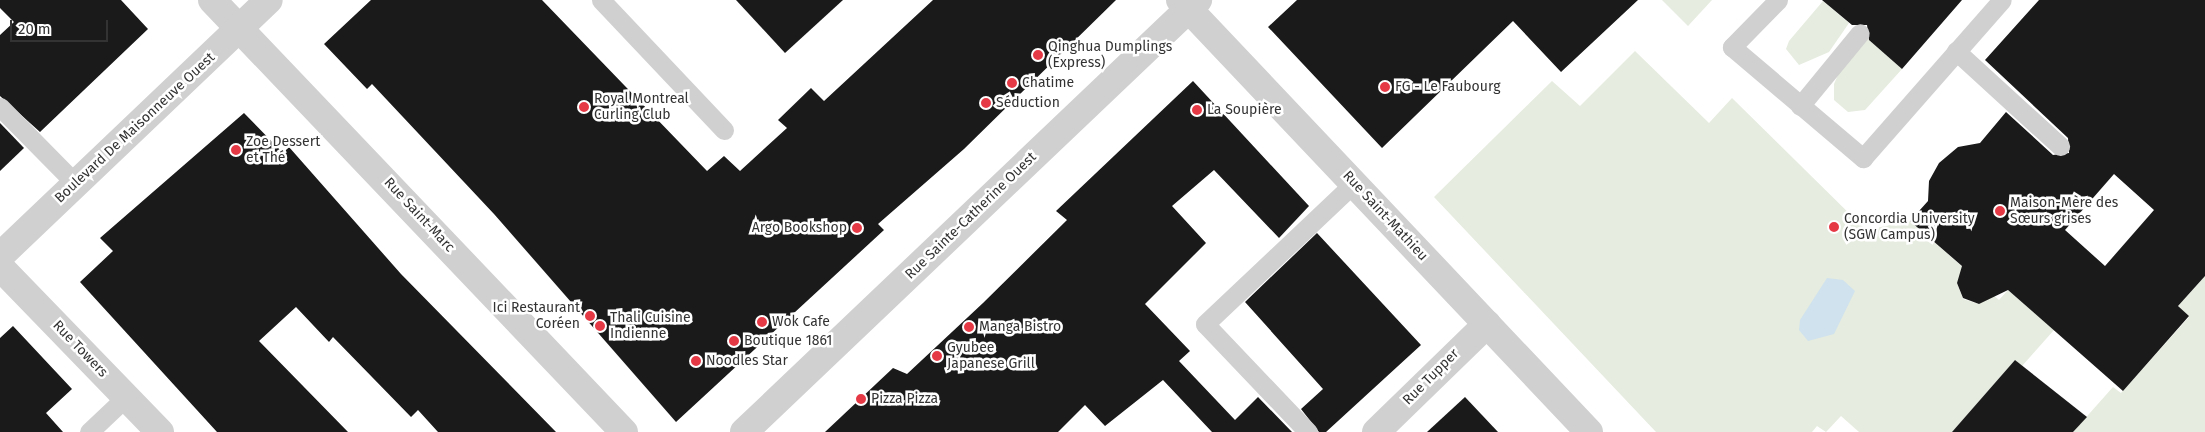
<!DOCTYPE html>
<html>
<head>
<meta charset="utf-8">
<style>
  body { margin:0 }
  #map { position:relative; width:2205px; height:432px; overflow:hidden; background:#fff; font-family:"Fira Sans",sans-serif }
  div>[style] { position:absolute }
  .green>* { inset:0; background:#e6ecdf }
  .water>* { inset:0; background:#cfe2ee }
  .building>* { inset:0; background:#1a1a1a }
  .service>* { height:19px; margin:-9.5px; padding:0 9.5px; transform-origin:9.5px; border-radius:9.5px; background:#d0d0d0 }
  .minor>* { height:28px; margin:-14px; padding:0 14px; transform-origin:14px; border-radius:14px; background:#d0d0d0 }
  .tertiary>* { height:28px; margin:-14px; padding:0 14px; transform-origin:14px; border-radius:14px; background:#d0d0d0 }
  .dots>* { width:14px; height:14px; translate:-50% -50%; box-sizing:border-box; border:2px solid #fff; border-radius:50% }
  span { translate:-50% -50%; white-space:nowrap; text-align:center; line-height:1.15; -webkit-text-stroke:5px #fff; paint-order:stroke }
  .poi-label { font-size:14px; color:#333 }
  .left { translate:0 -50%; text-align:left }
  .right { translate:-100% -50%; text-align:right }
  .street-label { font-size:14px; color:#333 }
  .scale { position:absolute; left:10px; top:20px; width:98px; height:22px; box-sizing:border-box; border:2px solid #333; border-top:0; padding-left:6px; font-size:15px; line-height:18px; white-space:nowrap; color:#333; -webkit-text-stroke:4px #fff; paint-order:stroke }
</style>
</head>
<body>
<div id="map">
  <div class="green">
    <div style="clip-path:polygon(1662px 0,1712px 0,1688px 26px)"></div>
    <div style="clip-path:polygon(1823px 1px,1849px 23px,1829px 52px,1799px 65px,1786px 49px,1789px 41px)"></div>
    <div style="clip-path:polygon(1868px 39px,1902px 69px,1865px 110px,1848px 112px,1834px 100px,1834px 84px,1841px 68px)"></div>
    <div style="clip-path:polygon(1635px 51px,1709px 123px,1732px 98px,1866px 230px,1910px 221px,1965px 269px,1957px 283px,1963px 299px,1979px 304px,1992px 294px,1999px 300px,2008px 290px,2054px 330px,2022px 366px,2015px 360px,1952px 432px,1859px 432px,1841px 416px,1826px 432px,1817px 426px,1812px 432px,1656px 432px,1434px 197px,1552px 81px,1580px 106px)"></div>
    <div style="clip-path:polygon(2205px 276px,2205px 432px,2073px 432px,2113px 387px,2121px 393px,2189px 317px,2178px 306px)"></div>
  </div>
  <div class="water">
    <div style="clip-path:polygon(1827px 278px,1843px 280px,1855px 291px,1834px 334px,1808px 341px,1799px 330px,1800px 320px)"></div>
  </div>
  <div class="building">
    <div style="clip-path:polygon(0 0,121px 0,148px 29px,40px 132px,0 96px,0 35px,14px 22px,0 8px)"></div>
    <div style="clip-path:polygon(371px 0,542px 0,707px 171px,724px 156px,740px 171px,787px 128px,778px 120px,811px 88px,824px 101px,933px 0,1116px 0,964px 149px,878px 224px,884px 230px,676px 422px,494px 214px,372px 84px,367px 89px,324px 44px)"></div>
    <div style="clip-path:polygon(736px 0,843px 0,785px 53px)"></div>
    <div style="clip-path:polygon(1297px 0,1638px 0,1561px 72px,1513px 21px,1382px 148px,1268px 27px)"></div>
    <div style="clip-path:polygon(1822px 0,1962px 0,1902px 69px,1869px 40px,1867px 25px,1852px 25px)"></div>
    <div style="clip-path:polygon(evenodd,2039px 0,2205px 0,2205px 276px,2178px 306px,2189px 316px,2123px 391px,2008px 290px,1979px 304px,1963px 298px,1957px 283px,1962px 266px,1910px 221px,1928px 201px,1929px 181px,1939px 163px,1958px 147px,1980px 143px,2006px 112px,2053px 155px,2069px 153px,2068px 138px,1985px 60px,2039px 0,2114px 174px,2154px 210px,2105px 266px,2065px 230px,2114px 174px)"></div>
    <div style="clip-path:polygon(1193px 81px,1309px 206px,1279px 238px,1214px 170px,1172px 206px,1206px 243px,1145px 304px,1190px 351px,1179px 361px,1235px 420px,1258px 397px,1292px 432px,1212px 432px,1163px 380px,1105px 426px,1085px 405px,1058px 432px,825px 432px,893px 368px,907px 374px,983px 303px,1067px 220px,1056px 211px)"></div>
    <div style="clip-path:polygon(244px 113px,283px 153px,289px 147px,401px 274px,556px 432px,438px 432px,418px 410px,411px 417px,333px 337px,329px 342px,296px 307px,259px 341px,348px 432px,217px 432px,80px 282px,113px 251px,100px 238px)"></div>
    <div style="clip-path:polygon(0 123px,24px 148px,0 171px)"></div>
    <div style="clip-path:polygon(1317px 233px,1421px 345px,1326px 432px,1319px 432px,1301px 409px,1323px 389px,1245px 302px)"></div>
    <div style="clip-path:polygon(13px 326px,72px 389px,46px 413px,63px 432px,0 432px,0 338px)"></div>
    <div style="clip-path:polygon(2015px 360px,2087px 417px,2073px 432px,1952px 432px)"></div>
    <div style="clip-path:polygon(1465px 397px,1498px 432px,1427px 432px)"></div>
  </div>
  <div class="service">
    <div style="left:601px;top:0;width:179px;rotate:46.6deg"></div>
    <div style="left:1778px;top:0;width:66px;rotate:134.4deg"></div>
    <div style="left:1732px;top:47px;width:172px;rotate:40.3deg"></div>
    <div style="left:1863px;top:158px;width:210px;rotate:-48.7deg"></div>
    <div style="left:1956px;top:51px;width:141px;rotate:42.4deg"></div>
    <div style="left:1800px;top:106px;width:94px;rotate:-50.6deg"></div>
    <div style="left:0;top:107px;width:108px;rotate:45.4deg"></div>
    <div style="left:89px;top:432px;width:51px;rotate:-43.4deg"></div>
    <div style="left:1308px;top:432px;width:149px;rotate:-133.6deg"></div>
    <div style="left:1205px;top:324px;width:205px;rotate:-43.4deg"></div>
  </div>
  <div class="minor">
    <div style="left:1180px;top:0;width:595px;rotate:46.57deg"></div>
    <div style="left:0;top:267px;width:230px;rotate:45.9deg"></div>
    <div style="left:1376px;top:432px;width:155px;rotate:-44.2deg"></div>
  </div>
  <div class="tertiary">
    <div style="left:212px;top:0;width:597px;rotate:46.36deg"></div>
    <div style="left:0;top:256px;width:371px;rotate:-43.6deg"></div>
    <div style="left:744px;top:432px;width:627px;rotate:-43.58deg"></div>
  </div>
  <div class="dots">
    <div style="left:1038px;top:55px;background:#e63946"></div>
    <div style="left:1012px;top:83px;background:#e63946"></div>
    <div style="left:1385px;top:87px;background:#e63946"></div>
    <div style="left:986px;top:103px;background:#e63946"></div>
    <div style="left:584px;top:107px;background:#e63946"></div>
    <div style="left:1197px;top:110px;background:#e63946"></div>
    <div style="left:236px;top:150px;background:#e63946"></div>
    <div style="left:2000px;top:211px;background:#e63946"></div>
    <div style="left:1834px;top:227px;background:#e63946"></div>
    <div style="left:857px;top:228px;background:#e63946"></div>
    <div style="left:590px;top:316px;background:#e63946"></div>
    <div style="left:762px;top:322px;background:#e63946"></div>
    <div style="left:600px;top:326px;background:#e63946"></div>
    <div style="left:969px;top:327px;background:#e63946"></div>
    <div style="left:734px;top:341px;background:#e63946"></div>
    <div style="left:937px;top:356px;background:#e63946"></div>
    <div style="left:696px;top:361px;background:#e63946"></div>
    <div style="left:861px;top:399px;background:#e63946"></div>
  </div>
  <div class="poi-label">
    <span class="left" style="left:1048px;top:55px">Qinghua Dumplings<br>(Express)</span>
    <span class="left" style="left:1022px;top:83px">Chatime</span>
    <span class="left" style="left:1395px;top:87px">FG - Le Faubourg</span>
    <span class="left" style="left:594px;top:107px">Royal Montreal<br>Curling Club</span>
    <span class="left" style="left:996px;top:103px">Séduction</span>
    <span class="left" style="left:1207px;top:110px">La Soupière</span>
    <span class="left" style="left:246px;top:150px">Zoe Dessert<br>et Thé</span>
    <span class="left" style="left:2010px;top:211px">Maison-Mère des<br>Sœurs grises</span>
    <span class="left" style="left:1844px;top:227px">Concordia University<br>(SGW Campus)</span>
    <span class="right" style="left:847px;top:228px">Argo Bookshop</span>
    <span class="right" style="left:580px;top:316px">Ici Restaurant<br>Coréen</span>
    <span class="left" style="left:610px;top:326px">Thali Cuisine<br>Indienne</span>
    <span class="left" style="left:772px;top:322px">Wok Cafe</span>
    <span class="left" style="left:979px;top:327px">Manga Bistro</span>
    <span class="left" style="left:744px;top:341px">Boutique 1861</span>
    <span class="left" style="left:947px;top:356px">Gyubee<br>Japanese Grill</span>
    <span class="left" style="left:706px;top:361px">Noodles Star</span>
    <span class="left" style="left:871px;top:399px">Pizza Pizza</span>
  </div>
  <div class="street-label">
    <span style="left:135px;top:128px;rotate:-43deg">Boulevard De Maisonneuve Ouest</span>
    <span style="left:419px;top:215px;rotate:47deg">Rue Saint-Marc</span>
    <span style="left:971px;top:216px;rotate:-44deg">Rue Sainte-Catherine Ouest</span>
    <span style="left:1385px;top:216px;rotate:47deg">Rue Saint-Mathieu</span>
    <span style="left:80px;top:349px;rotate:46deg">Rue Towers</span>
    <span style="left:1431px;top:377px;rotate:-45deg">Rue Tupper</span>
  </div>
  <div class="scale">20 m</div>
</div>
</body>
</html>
